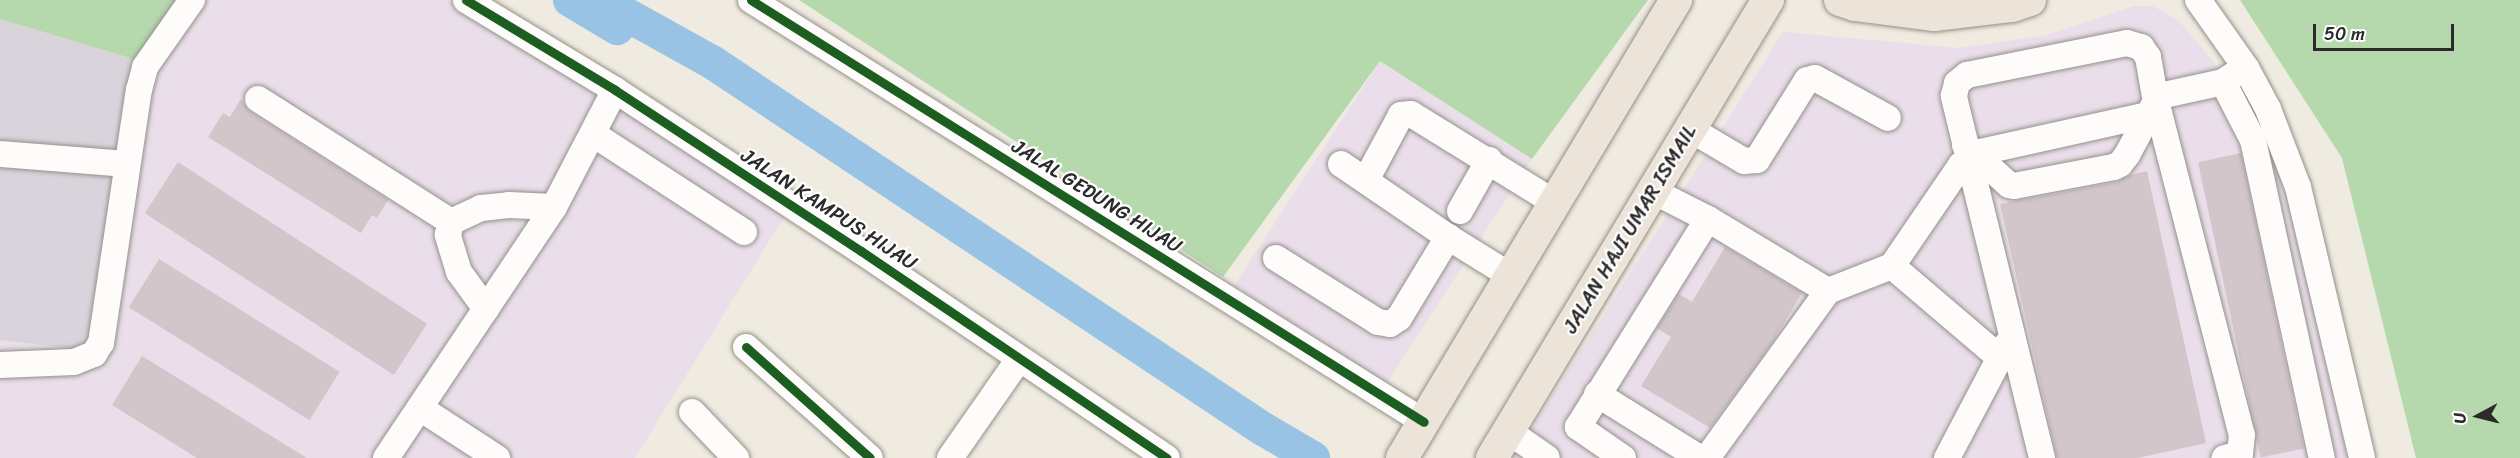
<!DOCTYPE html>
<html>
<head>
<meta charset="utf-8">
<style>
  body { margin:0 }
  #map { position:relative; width:2520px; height:458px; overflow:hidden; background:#f0ebe0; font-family:Sriracha,sans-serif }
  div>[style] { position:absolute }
  .built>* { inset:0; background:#e9dee9; transform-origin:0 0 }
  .industrial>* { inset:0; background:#d9d3dc }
  .green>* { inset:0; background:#b5d8ac }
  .river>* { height:34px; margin:-17px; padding:0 17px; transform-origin:17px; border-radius:17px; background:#98c3e4 }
  .building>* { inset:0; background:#d3c6cb; transform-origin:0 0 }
  .roads { filter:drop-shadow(0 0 2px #94918b) drop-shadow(0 0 2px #94918b) }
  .minor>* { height:26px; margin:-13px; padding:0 13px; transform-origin:13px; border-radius:13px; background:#fdfcfa }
  .major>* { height:32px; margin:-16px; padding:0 16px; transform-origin:16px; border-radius:16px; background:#ece3d9 }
  .cycleway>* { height:9px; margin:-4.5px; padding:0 4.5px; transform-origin:4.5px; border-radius:4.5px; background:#1b5e20 }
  span { translate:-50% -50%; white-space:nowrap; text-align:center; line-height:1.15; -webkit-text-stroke:4.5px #fff; paint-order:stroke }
  .street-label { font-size:20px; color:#2b2b2b }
  .north { position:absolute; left:2448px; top:386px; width:60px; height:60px; -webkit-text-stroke:4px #fff; paint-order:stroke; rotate:263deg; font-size:16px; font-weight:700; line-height:24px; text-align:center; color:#2b2b2b }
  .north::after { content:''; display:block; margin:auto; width:21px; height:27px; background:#2b2b2b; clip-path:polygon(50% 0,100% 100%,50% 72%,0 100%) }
  .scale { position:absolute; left:2313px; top:24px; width:141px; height:27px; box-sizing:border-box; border:3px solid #2b2b2b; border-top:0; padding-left:8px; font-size:18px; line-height:21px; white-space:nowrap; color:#2b2b2b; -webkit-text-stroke:4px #fff; paint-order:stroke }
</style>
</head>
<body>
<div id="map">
  <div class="built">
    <div style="clip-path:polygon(187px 0,447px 0,619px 109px,789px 209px,635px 458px,0 458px,0 340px,108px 353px,150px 64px)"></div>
    <div style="clip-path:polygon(2134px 6px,2153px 6px,2179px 21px,2244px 98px,2287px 167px,2353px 458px,1513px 458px,1783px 32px,1959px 48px,2047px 35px)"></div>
    <div style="left:1380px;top:61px;width:181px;height:267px;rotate:33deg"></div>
  </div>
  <div class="industrial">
    <div style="clip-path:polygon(0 19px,150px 64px,109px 353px,0 340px)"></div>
  </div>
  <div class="green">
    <div style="clip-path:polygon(0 0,187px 0,150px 64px,0 19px)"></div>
    <div style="clip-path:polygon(799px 0,1648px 0,1532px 159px,1380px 61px,1223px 277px)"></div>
    <div style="clip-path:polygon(2240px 0,2520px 0,2520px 458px,2416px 458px,2342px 158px)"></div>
  </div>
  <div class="river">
    <div style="left:570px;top:0;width:55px;rotate:30.8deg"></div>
    <div style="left:600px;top:0;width:128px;rotate:29deg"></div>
    <div style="left:712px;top:62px;width:662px;rotate:33.67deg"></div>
    <div style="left:1263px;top:429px;width:58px;rotate:30.1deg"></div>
  </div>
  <div class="building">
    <div style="clip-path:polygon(241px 99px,250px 112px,388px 200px,377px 218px,372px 215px,361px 233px,208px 137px,223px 113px,230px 117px)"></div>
    <div style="left:2241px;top:153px;width:302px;height:44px;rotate:78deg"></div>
    <div style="left:178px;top:162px;width:297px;height:61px;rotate:33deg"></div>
    <div style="clip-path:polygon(2147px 171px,2206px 443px,2138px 458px,2057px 458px,2000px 204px,2117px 182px,2130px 175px)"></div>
    <div style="clip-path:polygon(1725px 247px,1802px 293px,1772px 343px,1710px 428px,1641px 386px,1671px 337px,1657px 328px,1679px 294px,1692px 302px)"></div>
    <div style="left:159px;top:259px;width:213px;height:57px;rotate:32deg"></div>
    <div style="clip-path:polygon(142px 356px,307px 458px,197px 458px,112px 405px)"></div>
  </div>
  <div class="roads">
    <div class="minor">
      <div style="left:466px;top:0;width:174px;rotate:31.1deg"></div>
      <div style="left:615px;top:90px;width:294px;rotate:33.2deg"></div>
      <div style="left:861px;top:251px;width:369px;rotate:34.1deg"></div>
      <div style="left:751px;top:0;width:794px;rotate:32.09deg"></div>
      <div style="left:2198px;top:0;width:83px;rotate:54.8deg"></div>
      <div style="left:2246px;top:68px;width:47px;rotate:61.8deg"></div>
      <div style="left:2268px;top:109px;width:84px;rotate:69deg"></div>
      <div style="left:2298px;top:187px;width:278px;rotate:76.7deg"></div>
      <div style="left:2223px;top:82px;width:65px;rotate:62.7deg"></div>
      <div style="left:2253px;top:140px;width:325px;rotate:77.8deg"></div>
      <div style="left:2155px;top:97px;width:70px;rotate:-12.4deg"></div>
      <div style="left:2223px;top:82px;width:14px;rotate:-34deg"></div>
      <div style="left:258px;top:99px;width:229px;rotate:32.5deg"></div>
      <div style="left:1690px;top:129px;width:63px;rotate:30.7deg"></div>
      <div style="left:1744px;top:161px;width:13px;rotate:-4deg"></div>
      <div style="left:1757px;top:160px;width:94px;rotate:-58deg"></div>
      <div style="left:1807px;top:80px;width:8px;rotate:-14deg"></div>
      <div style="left:1815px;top:78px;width:83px;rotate:28.7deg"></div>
      <div style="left:593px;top:134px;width:180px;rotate:33deg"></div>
      <div style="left:1965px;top:145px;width:59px;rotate:42.3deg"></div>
      <div style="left:2009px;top:185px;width:5px;rotate:11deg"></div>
      <div style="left:2014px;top:186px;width:102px;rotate:-10.8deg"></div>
      <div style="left:2114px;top:167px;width:7px;rotate:-27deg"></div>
      <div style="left:2120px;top:164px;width:11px;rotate:-52deg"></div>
      <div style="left:2127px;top:155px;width:61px;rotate:-61.8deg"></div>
      <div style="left:1976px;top:153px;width:175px;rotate:-12.5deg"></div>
      <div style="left:0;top:154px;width:127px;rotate:4.5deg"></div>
      <div style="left:1341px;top:164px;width:130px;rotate:34.3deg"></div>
      <div style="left:1448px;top:237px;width:74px;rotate:31.8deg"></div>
      <div style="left:1366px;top:180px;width:74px;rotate:-61.7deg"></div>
      <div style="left:1401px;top:115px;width:10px;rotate:-6deg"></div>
      <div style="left:1411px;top:114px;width:169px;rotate:31.7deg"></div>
      <div style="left:1653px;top:191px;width:62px;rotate:27deg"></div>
      <div style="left:1708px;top:219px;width:140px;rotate:31deg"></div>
      <div style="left:1460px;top:211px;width:59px;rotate:-60.4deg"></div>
      <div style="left:1276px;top:258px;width:120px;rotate:32.1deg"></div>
      <div style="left:1378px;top:322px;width:12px;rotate:9deg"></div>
      <div style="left:1390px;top:324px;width:11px;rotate:-34deg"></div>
      <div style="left:1399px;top:318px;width:95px;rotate:-58.8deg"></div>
      <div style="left:1892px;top:266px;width:142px;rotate:40.4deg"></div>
      <div style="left:486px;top:309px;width:46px;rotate:-126.1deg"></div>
      <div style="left:459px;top:272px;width:39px;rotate:-107deg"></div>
      <div style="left:448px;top:235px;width:13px;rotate:-77deg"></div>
      <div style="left:451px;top:222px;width:33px;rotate:-25deg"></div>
      <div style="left:481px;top:208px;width:28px;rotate:-6deg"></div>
      <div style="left:509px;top:205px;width:45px;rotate:2.5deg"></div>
      <div style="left:746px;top:347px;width:166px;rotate:41.8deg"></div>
      <div style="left:0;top:365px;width:74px;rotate:-2.3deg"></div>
      <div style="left:74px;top:362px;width:22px;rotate:-22deg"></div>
      <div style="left:94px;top:354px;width:13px;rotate:-58deg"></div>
      <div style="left:101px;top:343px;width:256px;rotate:-81.5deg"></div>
      <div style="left:139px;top:90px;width:24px;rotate:-75deg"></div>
      <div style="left:145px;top:67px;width:82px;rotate:-55deg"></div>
      <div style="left:1597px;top:394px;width:121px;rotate:31.9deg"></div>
      <div style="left:420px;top:408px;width:92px;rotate:33deg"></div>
      <div style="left:692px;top:412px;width:64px;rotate:46.3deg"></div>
      <div style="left:1508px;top:431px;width:47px;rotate:34.7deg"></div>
      <div style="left:386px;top:458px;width:302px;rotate:-56.2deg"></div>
      <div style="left:554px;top:207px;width:132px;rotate:-62.5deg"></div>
      <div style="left:950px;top:458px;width:121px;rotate:-55.1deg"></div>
      <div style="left:1623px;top:458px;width:55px;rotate:-145.4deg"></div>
      <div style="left:1578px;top:427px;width:245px;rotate:-58deg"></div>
      <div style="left:1707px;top:458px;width:206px;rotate:-54.1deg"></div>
      <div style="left:1828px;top:291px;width:69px;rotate:-21.3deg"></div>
      <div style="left:1892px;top:266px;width:122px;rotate:-55.7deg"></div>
      <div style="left:1961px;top:165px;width:10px;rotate:-37deg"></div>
      <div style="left:1947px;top:458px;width:129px;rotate:-62.2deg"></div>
      <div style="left:2042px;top:458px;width:373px;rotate:-103.7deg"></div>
      <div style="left:1954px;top:96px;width:13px;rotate:-77deg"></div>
      <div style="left:1957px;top:83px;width:13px;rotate:-39deg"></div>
      <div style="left:1967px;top:75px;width:163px;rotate:-11.3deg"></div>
      <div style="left:2127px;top:43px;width:15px;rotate:16deg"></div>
      <div style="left:2141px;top:47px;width:12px;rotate:55deg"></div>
      <div style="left:2148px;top:57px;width:41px;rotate:80.1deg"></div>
      <div style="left:2155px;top:97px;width:349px;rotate:75.6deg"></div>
      <div style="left:2242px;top:435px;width:19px;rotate:96deg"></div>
      <div style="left:2240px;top:454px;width:16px;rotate:165deg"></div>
    </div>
    <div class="major">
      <div style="left:1840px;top:0;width:16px;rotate:18deg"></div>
      <div style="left:1855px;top:5px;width:80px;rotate:7.2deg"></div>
      <div style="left:1934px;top:15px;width:79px;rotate:-6.6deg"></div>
      <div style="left:2012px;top:6px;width:19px;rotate:-18deg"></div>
      <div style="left:1402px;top:458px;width:534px;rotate:-59.11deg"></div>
      <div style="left:1492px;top:458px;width:535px;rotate:-58.93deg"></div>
    </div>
  </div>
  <div class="cycleway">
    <div style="left:466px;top:0;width:174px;rotate:31.1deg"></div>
    <div style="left:615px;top:90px;width:294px;rotate:33.2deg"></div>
    <div style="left:861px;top:251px;width:369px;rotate:34.1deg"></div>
    <div style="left:751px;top:0;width:794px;rotate:32.09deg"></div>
    <div style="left:746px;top:347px;width:166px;rotate:41.8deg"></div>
  </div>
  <div class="street-label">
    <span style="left:1097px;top:196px;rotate:32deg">JALAL GEDUNG HIJAU</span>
    <span style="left:829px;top:209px;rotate:33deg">JALAN KAMPUS HIJAU</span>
    <span style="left:1630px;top:229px;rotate:-59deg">JALAN HAJI UMAR ISMAIL</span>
  </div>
  <div class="north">U</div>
  <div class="scale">50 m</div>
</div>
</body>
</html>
